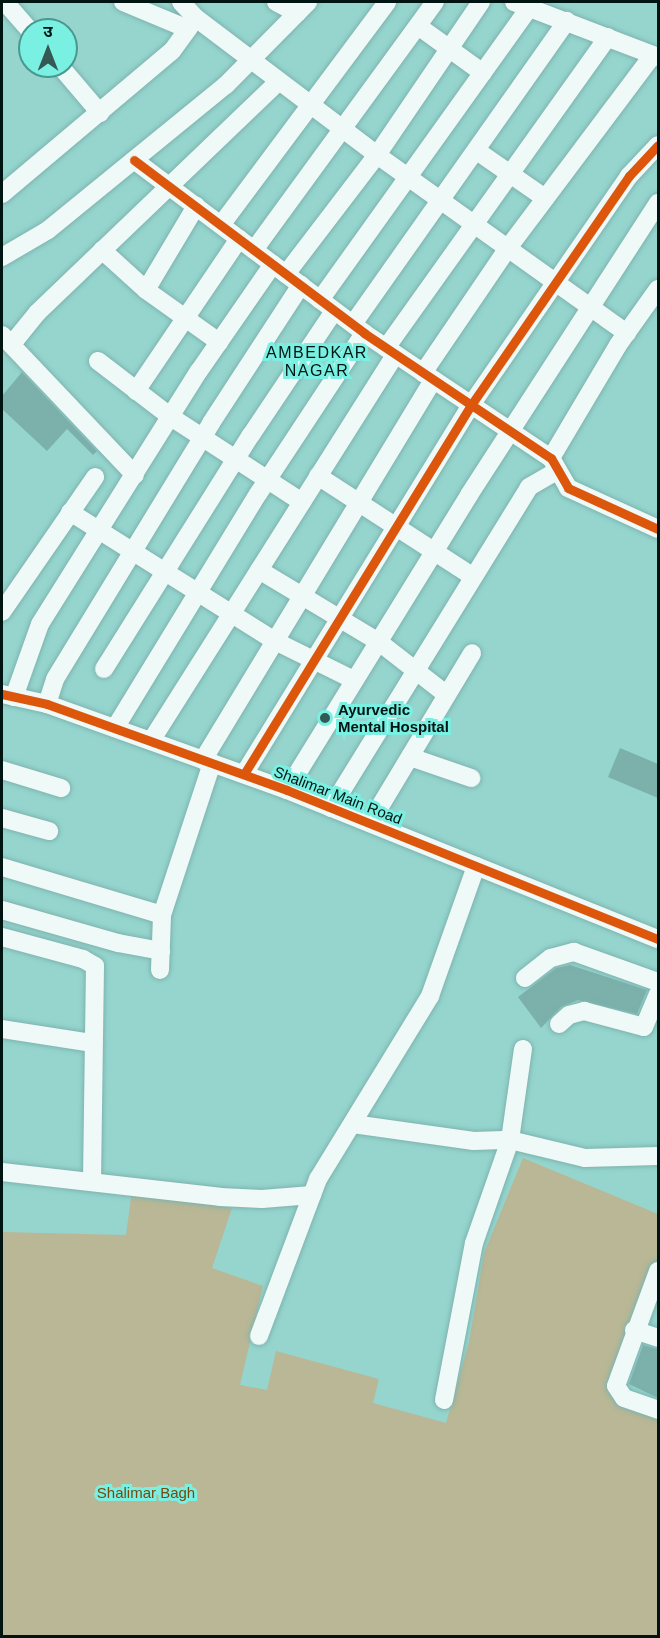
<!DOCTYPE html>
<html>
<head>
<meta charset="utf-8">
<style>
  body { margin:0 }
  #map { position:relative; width:660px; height:1638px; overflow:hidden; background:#95d5ce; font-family:Arial,"Noto Sans Devanagari",sans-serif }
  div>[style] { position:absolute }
  .green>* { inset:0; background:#b9b795 }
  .building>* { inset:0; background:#7cb0ab }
  .roads { filter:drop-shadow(0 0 2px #7eb3ae) drop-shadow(0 0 2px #7eb3ae) }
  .minor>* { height:18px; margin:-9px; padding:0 9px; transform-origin:9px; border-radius:9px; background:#eff9f8 }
  .cycleway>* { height:9px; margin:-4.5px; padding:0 4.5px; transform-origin:4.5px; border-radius:4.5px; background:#dc560c }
  .dots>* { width:16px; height:16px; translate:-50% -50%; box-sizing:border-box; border:3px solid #7af0e2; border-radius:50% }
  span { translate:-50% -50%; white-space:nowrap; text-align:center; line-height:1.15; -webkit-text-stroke:6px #7af0e2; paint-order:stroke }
  .poi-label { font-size:15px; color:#001512; font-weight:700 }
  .left { translate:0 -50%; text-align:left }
  .street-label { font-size:15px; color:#001512 }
  .park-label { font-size:15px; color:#77480f }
  .neighbourhood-label { font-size:16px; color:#001512; letter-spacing:1.5px }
  .frame { position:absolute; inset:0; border:3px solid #001512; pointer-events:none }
  .north { position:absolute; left:18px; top:18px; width:60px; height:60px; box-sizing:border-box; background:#7af0e2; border:2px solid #49988f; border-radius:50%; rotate:0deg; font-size:16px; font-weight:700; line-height:24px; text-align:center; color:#001512 }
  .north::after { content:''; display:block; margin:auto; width:21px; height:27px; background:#345854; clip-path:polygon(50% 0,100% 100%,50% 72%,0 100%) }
</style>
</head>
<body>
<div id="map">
  <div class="green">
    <div style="clip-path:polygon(523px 1158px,658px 1214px,658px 1258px,609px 1386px,658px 1415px,658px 1636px,2px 1636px,2px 1232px,126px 1235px,132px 1190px,232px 1208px,212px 1268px,263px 1286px,240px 1385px,267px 1390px,276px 1351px,379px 1379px,373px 1403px,446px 1423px,469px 1342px,484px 1253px)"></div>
  </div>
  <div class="building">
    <div style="clip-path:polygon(22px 372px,97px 451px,93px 455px,67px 429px,47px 451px,2px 409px,2px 396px)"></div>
    <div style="clip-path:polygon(620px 748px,658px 764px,658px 798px,608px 777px)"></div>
    <div style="clip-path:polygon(570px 965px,647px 990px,637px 1014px,578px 1000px,561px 1007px,541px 1028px,518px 997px,556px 968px)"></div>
    <div style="clip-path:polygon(643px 1345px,658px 1349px,658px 1398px,629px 1384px)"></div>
  </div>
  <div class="roads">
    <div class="minor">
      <div style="left:5px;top:2px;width:38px;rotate:49deg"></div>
      <div style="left:123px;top:2px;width:70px;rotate:22.6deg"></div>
      <div style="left:188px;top:29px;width:11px;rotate:-56deg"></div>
      <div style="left:181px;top:2px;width:22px;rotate:47deg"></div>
      <div style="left:196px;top:18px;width:227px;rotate:37.1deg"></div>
      <div style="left:377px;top:155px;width:307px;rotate:35.5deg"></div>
      <div style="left:276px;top:2px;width:24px;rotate:28deg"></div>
      <div style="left:514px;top:2px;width:154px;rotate:20.9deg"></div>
      <div style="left:418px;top:26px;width:80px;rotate:35.9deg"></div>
      <div style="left:60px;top:66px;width:62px;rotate:49.6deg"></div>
      <div style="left:477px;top:151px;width:83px;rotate:34.7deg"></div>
      <div style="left:134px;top:160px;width:288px;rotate:36.9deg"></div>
      <div style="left:364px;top:333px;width:225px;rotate:33.8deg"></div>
      <div style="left:551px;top:458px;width:34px;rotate:60deg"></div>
      <div style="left:568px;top:488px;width:99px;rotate:24.5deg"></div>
      <div style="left:2px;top:194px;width:222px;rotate:-40.1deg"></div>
      <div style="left:172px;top:51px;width:27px;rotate:-54deg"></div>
      <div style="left:221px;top:225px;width:278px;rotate:-53.3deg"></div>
      <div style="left:102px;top:250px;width:59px;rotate:42.3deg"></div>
      <div style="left:146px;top:290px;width:90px;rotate:35.5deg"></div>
      <div style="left:254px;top:250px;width:307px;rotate:-53.9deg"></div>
      <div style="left:2px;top:257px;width:53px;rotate:-30.4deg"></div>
      <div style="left:48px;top:230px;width:230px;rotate:-39.2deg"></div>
      <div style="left:226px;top:85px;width:117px;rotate:-45.3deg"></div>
      <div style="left:286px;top:274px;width:150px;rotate:-52.6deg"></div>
      <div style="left:377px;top:155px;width:185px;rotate:-55.8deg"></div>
      <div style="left:146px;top:290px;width:98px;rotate:-59.2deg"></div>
      <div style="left:320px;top:300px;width:360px;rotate:-54.4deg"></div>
      <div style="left:353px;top:324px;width:371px;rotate:-54.8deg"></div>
      <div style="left:2px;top:335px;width:193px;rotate:46.5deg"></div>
      <div style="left:12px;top:344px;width:40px;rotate:-51deg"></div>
      <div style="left:37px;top:313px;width:335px;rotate:-43.8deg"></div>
      <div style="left:386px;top:348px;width:382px;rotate:-54.5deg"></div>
      <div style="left:98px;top:361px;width:92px;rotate:37.5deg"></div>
      <div style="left:171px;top:417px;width:156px;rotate:33deg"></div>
      <div style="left:423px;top:373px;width:151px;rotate:-55.8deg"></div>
      <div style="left:508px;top:248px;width:241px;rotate:-53.1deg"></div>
      <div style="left:136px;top:391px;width:184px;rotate:-55.9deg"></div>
      <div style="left:551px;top:458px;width:131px;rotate:-59.3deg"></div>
      <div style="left:618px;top:345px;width:69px;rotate:-54.5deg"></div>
      <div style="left:318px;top:476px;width:184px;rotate:33deg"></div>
      <div style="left:70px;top:512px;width:242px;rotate:32.2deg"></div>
      <div style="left:275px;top:641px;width:88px;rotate:26.3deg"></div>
      <div style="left:259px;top:570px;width:140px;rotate:31deg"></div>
      <div style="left:379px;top:642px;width:86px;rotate:37.9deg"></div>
      <div style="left:2px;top:612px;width:164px;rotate:-55.4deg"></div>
      <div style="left:104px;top:669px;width:276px;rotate:-57.9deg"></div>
      <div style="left:251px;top:435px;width:149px;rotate:-56.2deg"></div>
      <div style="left:2px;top:694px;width:46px;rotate:12.5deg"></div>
      <div style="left:47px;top:704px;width:255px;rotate:19.7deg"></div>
      <div style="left:287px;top:790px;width:400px;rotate:21.9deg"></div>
      <div style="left:14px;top:697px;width:77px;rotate:-70.4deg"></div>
      <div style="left:40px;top:624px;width:299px;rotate:-57.9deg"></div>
      <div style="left:199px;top:371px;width:130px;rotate:-55.3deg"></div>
      <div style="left:47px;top:704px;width:26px;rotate:-72deg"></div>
      <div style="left:55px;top:679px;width:300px;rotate:-58.6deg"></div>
      <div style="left:211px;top:423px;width:165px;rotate:-56.9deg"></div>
      <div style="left:115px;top:728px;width:274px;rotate:-58.6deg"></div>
      <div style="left:258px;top:494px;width:193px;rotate:-56.6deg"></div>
      <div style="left:151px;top:741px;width:457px;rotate:-57.7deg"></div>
      <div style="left:410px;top:757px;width:65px;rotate:19deg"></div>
      <div style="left:203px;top:760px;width:444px;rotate:-58.8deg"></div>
      <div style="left:2px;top:770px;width:62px;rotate:17deg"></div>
      <div style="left:244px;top:774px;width:433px;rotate:-58.4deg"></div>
      <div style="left:471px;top:405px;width:278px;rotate:-55.4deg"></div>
      <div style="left:629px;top:176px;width:42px;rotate:-46.9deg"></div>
      <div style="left:287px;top:790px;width:347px;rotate:-58.3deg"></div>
      <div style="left:469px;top:495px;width:348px;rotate:-57.1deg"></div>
      <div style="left:331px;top:808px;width:377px;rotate:-58.3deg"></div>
      <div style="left:529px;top:487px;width:32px;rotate:-30deg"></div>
      <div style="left:2px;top:818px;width:49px;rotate:15.5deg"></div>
      <div style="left:370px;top:823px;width:198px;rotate:-59deg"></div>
      <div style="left:2px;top:867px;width:167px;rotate:16.7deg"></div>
      <div style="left:2px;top:910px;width:121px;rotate:15.9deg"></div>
      <div style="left:118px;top:943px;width:44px;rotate:10.5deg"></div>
      <div style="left:2px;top:937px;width:84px;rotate:15.2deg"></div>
      <div style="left:83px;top:959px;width:14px;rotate:30deg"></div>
      <div style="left:95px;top:966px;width:215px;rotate:90.8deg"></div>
      <div style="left:160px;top:970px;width:55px;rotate:-87.9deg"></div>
      <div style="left:162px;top:915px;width:160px;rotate:-71.8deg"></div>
      <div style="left:525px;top:978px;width:33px;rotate:-38deg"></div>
      <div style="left:551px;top:958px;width:24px;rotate:-15deg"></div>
      <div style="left:574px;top:952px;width:89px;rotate:19.7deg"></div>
      <div style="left:559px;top:1024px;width:13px;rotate:-42deg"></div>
      <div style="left:569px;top:1015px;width:16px;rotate:-15deg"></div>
      <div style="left:584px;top:1011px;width:62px;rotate:14.9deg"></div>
      <div style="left:644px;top:1027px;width:36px;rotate:-67deg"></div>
      <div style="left:2px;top:1029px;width:91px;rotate:8.8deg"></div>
      <div style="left:353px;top:1124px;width:122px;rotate:8deg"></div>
      <div style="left:474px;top:1141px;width:36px;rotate:-2deg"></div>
      <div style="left:510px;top:1140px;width:77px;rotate:13.5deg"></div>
      <div style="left:585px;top:1158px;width:73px;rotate:-1.6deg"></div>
      <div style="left:2px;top:1172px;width:219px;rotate:6.5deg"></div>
      <div style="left:220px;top:1197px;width:42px;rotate:2.7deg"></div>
      <div style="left:262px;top:1199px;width:50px;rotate:-4.6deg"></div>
      <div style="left:658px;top:1271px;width:122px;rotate:110.1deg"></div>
      <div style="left:616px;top:1386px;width:14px;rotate:56deg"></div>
      <div style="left:624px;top:1398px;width:36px;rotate:19deg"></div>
      <div style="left:634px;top:1330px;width:25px;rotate:18deg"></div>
      <div style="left:259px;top:1336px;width:168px;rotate:-69.4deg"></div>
      <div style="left:318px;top:1179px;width:215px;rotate:-58.5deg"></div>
      <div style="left:430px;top:996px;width:138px;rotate:-70.5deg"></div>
      <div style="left:444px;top:1400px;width:160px;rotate:-79.2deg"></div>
      <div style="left:474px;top:1243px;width:109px;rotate:-70.7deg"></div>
      <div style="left:510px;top:1140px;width:92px;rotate:-81.9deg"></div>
    </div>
  </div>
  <div class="cycleway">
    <div style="left:134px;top:160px;width:288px;rotate:36.9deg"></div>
    <div style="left:364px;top:333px;width:225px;rotate:33.8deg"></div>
    <div style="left:551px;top:458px;width:34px;rotate:60deg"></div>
    <div style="left:568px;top:488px;width:99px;rotate:24.5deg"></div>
    <div style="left:2px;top:694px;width:46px;rotate:12.5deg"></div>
    <div style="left:47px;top:704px;width:255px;rotate:19.7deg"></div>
    <div style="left:287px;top:790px;width:400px;rotate:21.9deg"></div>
    <div style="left:244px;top:774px;width:433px;rotate:-58.4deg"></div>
    <div style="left:471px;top:405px;width:278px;rotate:-55.4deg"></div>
    <div style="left:629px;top:176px;width:42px;rotate:-46.9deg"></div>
  </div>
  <div class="dots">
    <div style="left:325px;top:718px;background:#345854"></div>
  </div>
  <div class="poi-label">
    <span class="left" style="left:338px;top:718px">Ayurvedic<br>Mental Hospital</span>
  </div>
  <div class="street-label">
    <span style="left:338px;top:795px;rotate:21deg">Shalimar Main Road</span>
  </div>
  <div class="park-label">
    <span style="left:146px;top:1493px">Shalimar Bagh</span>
  </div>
  <div class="neighbourhood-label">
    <span style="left:317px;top:362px">AMBEDKAR<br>NAGAR</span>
  </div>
  <div class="frame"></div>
  <div class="north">उ</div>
</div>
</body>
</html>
